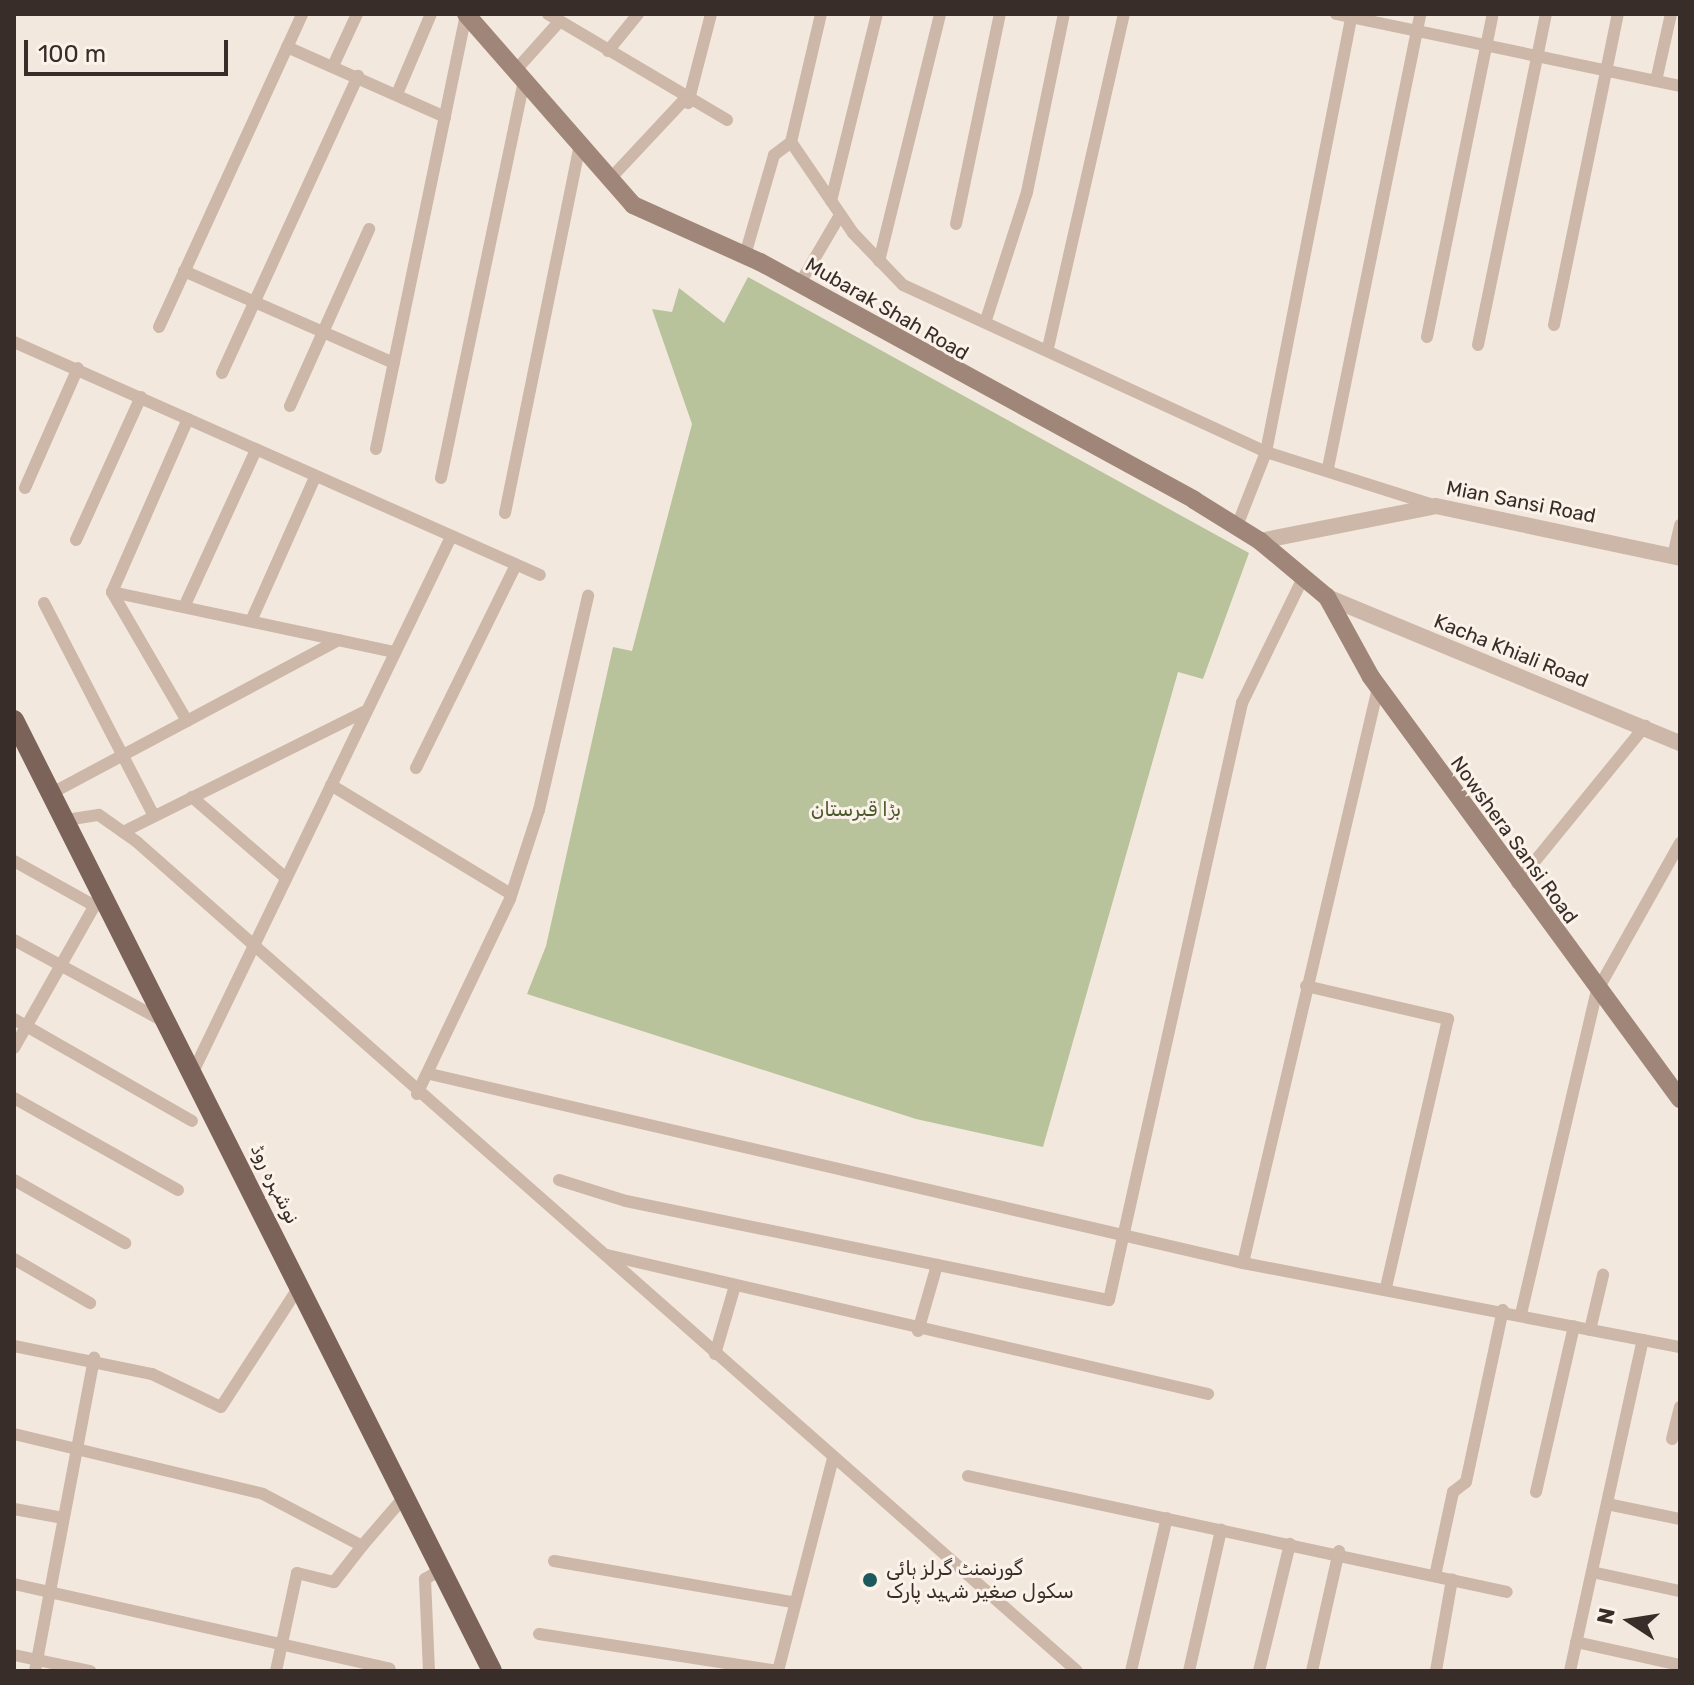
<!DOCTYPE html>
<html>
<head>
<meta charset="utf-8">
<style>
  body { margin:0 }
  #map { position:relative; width:1694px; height:1685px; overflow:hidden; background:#f3e8dd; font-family:Rubik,"Noto Naskh Arabic",sans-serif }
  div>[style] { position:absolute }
  .green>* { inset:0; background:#b8c39c }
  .minor>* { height:12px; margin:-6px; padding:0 6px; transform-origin:6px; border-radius:6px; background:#ccb7a8 }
  .tertiary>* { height:16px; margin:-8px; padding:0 8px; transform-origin:8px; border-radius:8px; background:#ccb7a8 }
  .secondary>* { height:18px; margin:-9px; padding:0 9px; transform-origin:9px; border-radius:9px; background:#a08679 }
  .primary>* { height:20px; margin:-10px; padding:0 10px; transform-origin:10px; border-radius:10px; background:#7c6359 }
  .dots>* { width:22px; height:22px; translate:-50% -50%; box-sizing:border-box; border:4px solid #fbf2ea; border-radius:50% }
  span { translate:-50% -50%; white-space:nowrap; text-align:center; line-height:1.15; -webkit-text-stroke:6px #fbf2ea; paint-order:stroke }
  .street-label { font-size:20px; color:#392d29 }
  .park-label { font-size:20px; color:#4a582b }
  .poi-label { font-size:20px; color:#392d29 }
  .left { translate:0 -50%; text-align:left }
  .frame { position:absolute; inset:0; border:16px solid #392d29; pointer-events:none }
  .north { position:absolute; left:1590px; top:1581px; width:80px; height:80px; -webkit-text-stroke:6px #fbf2ea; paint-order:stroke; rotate:282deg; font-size:22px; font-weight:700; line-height:32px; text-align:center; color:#392d29 }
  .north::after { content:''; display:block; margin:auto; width:28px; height:36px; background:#392d29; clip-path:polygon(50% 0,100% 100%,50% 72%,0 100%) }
  .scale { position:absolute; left:24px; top:40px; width:204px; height:36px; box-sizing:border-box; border:4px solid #392d29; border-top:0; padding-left:10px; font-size:24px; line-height:28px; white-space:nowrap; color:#392d29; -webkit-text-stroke:6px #fbf2ea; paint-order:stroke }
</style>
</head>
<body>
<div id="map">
  <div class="green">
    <div style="clip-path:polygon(748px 277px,1249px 553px,1203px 679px,1178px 672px,1043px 1147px,916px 1119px,527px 994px,546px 946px,613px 647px,632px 651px,692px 424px,652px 309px,672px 312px,679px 288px,724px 323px)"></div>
  </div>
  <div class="minor">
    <div style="left:548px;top:14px;width:208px;rotate:30.6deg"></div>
    <div style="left:821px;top:14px;width:131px;rotate:103.2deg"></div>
    <div style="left:791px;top:142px;width:110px;rotate:55.7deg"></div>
    <div style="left:853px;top:233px;width:72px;rotate:46.1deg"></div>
    <div style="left:903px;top:285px;width:400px;rotate:24.7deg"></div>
    <div style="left:1266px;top:452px;width:178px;rotate:17.6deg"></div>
    <div style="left:1336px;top:14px;width:351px;rotate:11.8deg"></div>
    <div style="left:287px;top:47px;width:173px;rotate:23.9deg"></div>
    <div style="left:608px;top:51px;width:48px;rotate:-51deg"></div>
    <div style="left:333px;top:66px;width:57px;rotate:-65.2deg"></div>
    <div style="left:515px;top:71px;width:66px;rotate:-48.1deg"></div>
    <div style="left:1656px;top:81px;width:69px;rotate:-77.4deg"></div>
    <div style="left:397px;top:94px;width:87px;rotate:-67deg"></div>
    <div style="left:688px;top:103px;width:92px;rotate:-75.5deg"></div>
    <div style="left:610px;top:179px;width:108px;rotate:-46.9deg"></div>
    <div style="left:831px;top:201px;width:193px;rotate:-76.2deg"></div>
    <div style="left:956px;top:224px;width:215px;rotate:-78.2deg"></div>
    <div style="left:745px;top:255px;width:104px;rotate:-73.8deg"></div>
    <div style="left:774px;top:155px;width:21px;rotate:-37deg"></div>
    <div style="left:879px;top:261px;width:254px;rotate:-76.1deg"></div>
    <div style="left:184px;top:271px;width:229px;rotate:23.7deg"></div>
    <div style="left:799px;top:285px;width:81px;rotate:-59.6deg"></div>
    <div style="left:986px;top:320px;width:134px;rotate:-72.2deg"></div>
    <div style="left:1027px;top:192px;width:182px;rotate:-78.3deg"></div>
    <div style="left:1554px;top:325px;width:318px;rotate:-78.4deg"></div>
    <div style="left:159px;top:327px;width:344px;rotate:-65.4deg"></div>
    <div style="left:1427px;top:337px;width:330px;rotate:-78.5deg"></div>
    <div style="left:14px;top:342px;width:575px;rotate:23.89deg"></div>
    <div style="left:1478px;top:345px;width:338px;rotate:-78.4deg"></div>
    <div style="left:1048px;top:348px;width:343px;rotate:-77.2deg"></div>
    <div style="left:222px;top:373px;width:327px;rotate:-65.4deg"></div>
    <div style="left:290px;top:406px;width:194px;rotate:-65.9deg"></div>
    <div style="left:376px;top:449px;width:443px;rotate:-78.3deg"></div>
    <div style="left:1328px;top:468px;width:463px;rotate:-78.5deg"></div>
    <div style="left:441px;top:478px;width:406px;rotate:-78.2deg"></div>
    <div style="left:25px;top:488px;width:131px;rotate:-66.2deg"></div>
    <div style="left:505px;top:513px;width:375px;rotate:-78.5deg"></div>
    <div style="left:1237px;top:526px;width:79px;rotate:-68.6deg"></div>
    <div style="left:1266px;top:452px;width:446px;rotate:-78.9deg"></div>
    <div style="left:76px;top:540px;width:157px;rotate:-65.6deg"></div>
    <div style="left:1673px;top:556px;width:32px;rotate:-77deg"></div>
    <div style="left:112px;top:592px;width:189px;rotate:-66.3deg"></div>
    <div style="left:44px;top:603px;width:240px;rotate:62.7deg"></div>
    <div style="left:184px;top:607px;width:173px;rotate:-65.4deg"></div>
    <div style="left:251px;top:621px;width:158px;rotate:-66deg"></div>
    <div style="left:187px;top:721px;width:149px;rotate:-120.2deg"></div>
    <div style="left:112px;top:592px;width:289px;rotate:12deg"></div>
    <div style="left:416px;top:768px;width:226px;rotate:-63.8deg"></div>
    <div style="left:331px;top:785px;width:210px;rotate:31.2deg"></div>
    <div style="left:52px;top:793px;width:325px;rotate:-28.1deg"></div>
    <div style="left:192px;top:797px;width:124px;rotate:40.8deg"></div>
    <div style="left:66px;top:820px;width:33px;rotate:-9deg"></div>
    <div style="left:99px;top:815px;width:47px;rotate:35.4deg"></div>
    <div style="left:137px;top:842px;width:1253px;rotate:41.41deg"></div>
    <div style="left:123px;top:832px;width:271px;rotate:-26.5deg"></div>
    <div style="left:14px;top:861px;width:93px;rotate:29.1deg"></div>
    <div style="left:1517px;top:883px;width:203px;rotate:-50.8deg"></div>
    <div style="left:14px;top:940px;width:170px;rotate:28.5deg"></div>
    <div style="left:1306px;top:986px;width:146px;rotate:13.1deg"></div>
    <div style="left:1448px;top:1019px;width:275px;rotate:103deg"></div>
    <div style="left:14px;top:1019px;width:205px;rotate:29.8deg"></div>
    <div style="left:14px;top:1048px;width:180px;rotate:-60.5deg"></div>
    <div style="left:193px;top:1072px;width:592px;rotate:-64.26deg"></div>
    <div style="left:430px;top:1074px;width:835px;rotate:13.09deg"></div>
    <div style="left:1243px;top:1263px;width:445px;rotate:10.9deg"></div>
    <div style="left:417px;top:1094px;width:216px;rotate:-64.5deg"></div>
    <div style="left:510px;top:899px;width:94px;rotate:-72deg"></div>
    <div style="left:539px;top:810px;width:220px;rotate:-77.1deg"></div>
    <div style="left:14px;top:1098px;width:188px;rotate:29.3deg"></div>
    <div style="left:14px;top:1180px;width:128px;rotate:29.6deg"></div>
    <div style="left:559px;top:1180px;width:70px;rotate:17.4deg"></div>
    <div style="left:626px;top:1201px;width:493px;rotate:11.6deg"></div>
    <div style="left:1109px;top:1300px;width:612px;rotate:-77.44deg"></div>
    <div style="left:1242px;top:703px;width:139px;rotate:-64deg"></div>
    <div style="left:607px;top:1255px;width:617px;rotate:13.02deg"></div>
    <div style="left:14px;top:1259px;width:88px;rotate:30.1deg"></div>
    <div style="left:1243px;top:1263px;width:591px;rotate:-76.79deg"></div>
    <div style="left:1521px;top:1314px;width:332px;rotate:-76.8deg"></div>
    <div style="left:1597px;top:991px;width:170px;rotate:-60.7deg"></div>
    <div style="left:1590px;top:1330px;width:57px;rotate:-76.7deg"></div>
    <div style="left:918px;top:1331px;width:69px;rotate:-73.9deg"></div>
    <div style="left:14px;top:1346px;width:141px;rotate:11.5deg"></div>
    <div style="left:152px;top:1374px;width:76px;rotate:25.6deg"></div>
    <div style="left:221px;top:1407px;width:143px;rotate:-57deg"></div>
    <div style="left:715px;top:1354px;width:68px;rotate:-73.7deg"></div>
    <div style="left:14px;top:1434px;width:256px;rotate:13.5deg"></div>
    <div style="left:263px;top:1494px;width:112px;rotate:27.7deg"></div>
    <div style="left:362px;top:1546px;width:66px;rotate:-49.3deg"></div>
    <div style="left:1672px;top:1439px;width:33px;rotate:-76deg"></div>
    <div style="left:968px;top:1476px;width:551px;rotate:12.15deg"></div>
    <div style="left:1536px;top:1492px;width:170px;rotate:-77.1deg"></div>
    <div style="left:1607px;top:1504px;width:75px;rotate:11.6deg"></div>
    <div style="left:14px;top:1509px;width:50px;rotate:10.4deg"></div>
    <div style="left:554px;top:1561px;width:242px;rotate:9.8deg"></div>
    <div style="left:1592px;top:1572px;width:90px;rotate:12.2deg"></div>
    <div style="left:1435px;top:1576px;width:86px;rotate:-77.9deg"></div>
    <div style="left:1453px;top:1492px;width:16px;rotate:-38deg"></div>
    <div style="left:1466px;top:1482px;width:176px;rotate:-77.9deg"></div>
    <div style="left:14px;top:1584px;width:385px;rotate:12.7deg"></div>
    <div style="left:539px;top:1634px;width:242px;rotate:8.8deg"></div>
    <div style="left:1576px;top:1642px;width:107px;rotate:12.5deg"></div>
    <div style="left:14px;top:1655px;width:78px;rotate:11.9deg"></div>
    <div style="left:35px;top:1671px;width:319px;rotate:-79.3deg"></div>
    <div style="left:276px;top:1671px;width:100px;rotate:-77.9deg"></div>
    <div style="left:297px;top:1573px;width:38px;rotate:14deg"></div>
    <div style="left:334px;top:1582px;width:46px;rotate:-52.1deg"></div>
    <div style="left:429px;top:1671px;width:92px;rotate:-92.5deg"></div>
    <div style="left:425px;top:1579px;width:20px;rotate:-30deg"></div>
    <div style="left:778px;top:1671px;width:220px;rotate:-75.5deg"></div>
    <div style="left:1131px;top:1671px;width:157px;rotate:-76.8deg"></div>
    <div style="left:1189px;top:1671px;width:145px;rotate:-77.2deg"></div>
    <div style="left:1259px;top:1671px;width:131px;rotate:-76.3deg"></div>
    <div style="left:1312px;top:1671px;width:123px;rotate:-77.3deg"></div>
    <div style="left:1436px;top:1671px;width:93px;rotate:-80.1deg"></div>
    <div style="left:1570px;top:1671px;width:339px;rotate:-77.6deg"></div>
  </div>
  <div class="tertiary">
    <div style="left:1260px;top:541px;width:179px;rotate:-11.2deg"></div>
    <div style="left:1436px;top:506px;width:249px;rotate:12deg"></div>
    <div style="left:1327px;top:597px;width:382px;rotate:22.5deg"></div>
  </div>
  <div class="secondary">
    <div style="left:466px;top:14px;width:254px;rotate:48.8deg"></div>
    <div style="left:633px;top:205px;width:139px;rotate:24.2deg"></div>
    <div style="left:760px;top:262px;width:495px;rotate:28.7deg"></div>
    <div style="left:1194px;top:500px;width:78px;rotate:31.8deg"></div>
    <div style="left:1260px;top:541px;width:87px;rotate:39.9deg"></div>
    <div style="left:1327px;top:597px;width:91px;rotate:61.2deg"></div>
    <div style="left:1371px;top:677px;width:523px;rotate:53.79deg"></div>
  </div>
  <div class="primary">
    <div style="left:14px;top:720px;width:1064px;rotate:63.31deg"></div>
  </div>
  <div class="dots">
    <div style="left:870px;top:1580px;background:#1c5b5d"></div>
  </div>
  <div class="street-label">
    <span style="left:887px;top:309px;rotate:30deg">Mubarak Shah Road</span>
    <span style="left:1521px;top:502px;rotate:11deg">Mian Sansi Road</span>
    <span style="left:1511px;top:651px;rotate:22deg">Kacha Khiali Road</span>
    <span style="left:1514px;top:840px;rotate:54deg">Nowshera Sansi Road</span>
    <span style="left:275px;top:1184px;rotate:64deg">نوشہرہ روڈ</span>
  </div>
  <div class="park-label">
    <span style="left:856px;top:809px">بڑا قبرستان</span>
  </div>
  <div class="poi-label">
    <span class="left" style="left:886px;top:1580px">گورنمنٹ گرلز ہائی<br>سکول صغیر شہید پارک</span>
  </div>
  <div class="frame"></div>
  <div class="north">N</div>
  <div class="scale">100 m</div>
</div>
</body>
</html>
